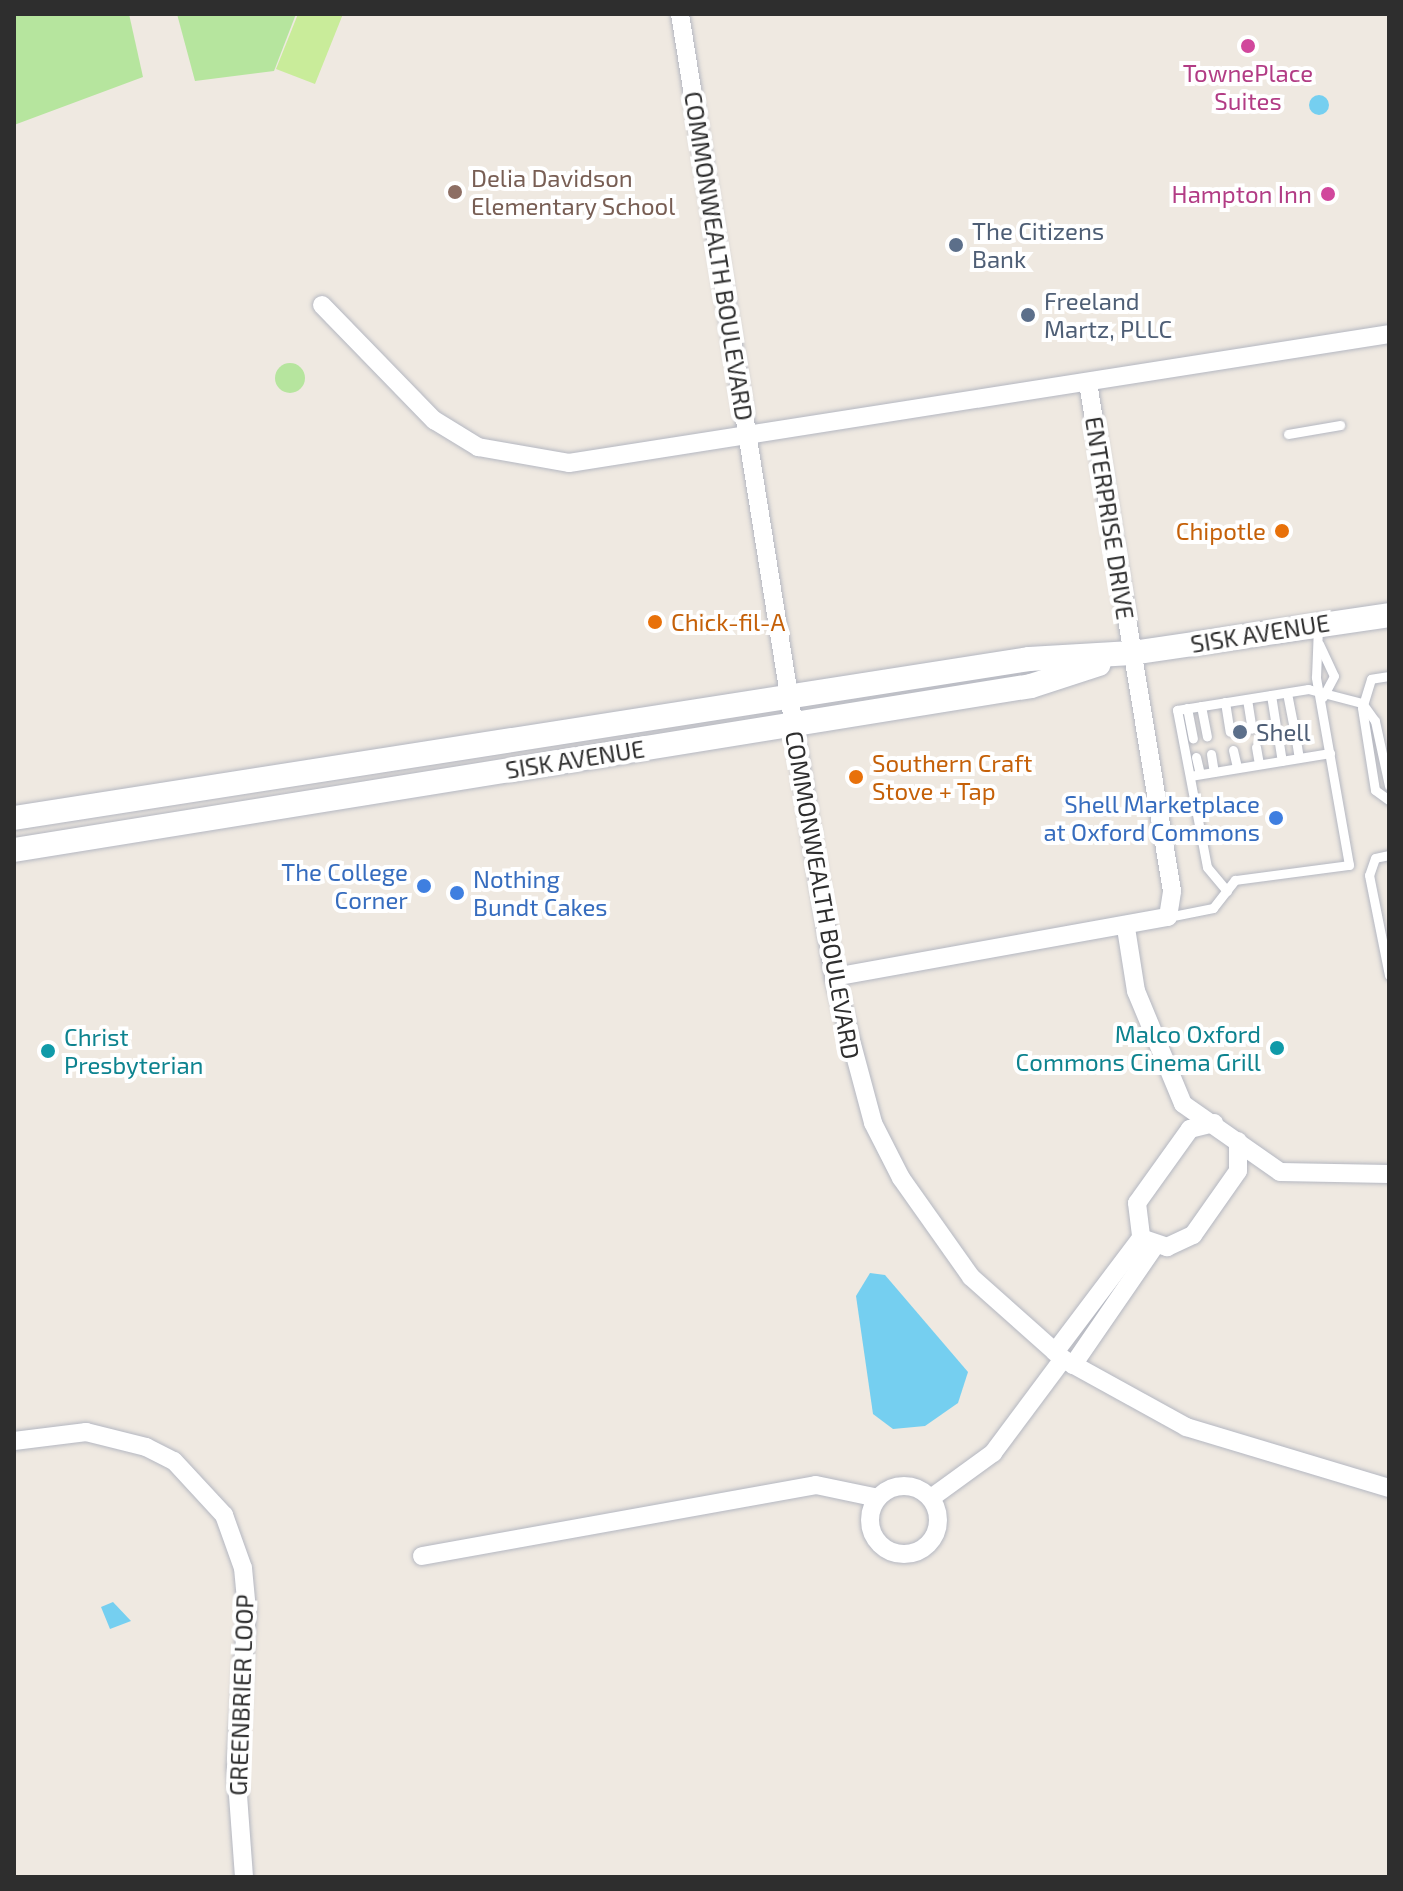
<!DOCTYPE html>
<html>
<head>
<meta charset="utf-8">
<style>
  body { margin:0 }
  #map { position:relative; width:1403px; height:1891px; overflow:hidden; background:#efe9e1; font-family:"Exo 2",sans-serif }
  div>[style] { position:absolute }
  .green>* { inset:0; background:#b6e59e }
  .round { border-radius:50% }
  .pitch>* { inset:0; background:#c9ec9a }
  .water>* { inset:0; background:#75cff0 }
  .roads { filter:drop-shadow(0 0 2px #b4b7c1) drop-shadow(0 0 2px #b4b7c1) }
  .service>* { height:9px; margin:-4.5px; padding:0 4.5px; transform-origin:4.5px; border-radius:4.5px; background:#fff }
  .minor>* { height:18px; margin:-9px; padding:0 9px; transform-origin:9px; border-radius:9px; background:#fff }
  .minor>.ring { margin:-9px; padding:0; box-sizing:content-box; background:none; border:18px solid #fff; border-radius:50% }
  .tertiary>* { height:24px; margin:-12px; padding:0 12px; transform-origin:12px; border-radius:12px; background:#fff }
  .dots>* { width:22px; height:22px; translate:-50% -50%; box-sizing:border-box; border:4px solid #fff; border-radius:50% }
  span { translate:-50% -50%; white-space:nowrap; text-align:center; line-height:1.15; -webkit-text-stroke:8px #fff; paint-order:stroke }
  .hotel-label { font-size:24px; color:#b23c85 }
  .right { translate:-100% -50%; text-align:right }
  .education-label { font-size:24px; color:#785e54 }
  .left { translate:0 -50%; text-align:left }
  .service-label { font-size:24px; color:#4e5e75 }
  .street-label { font-size:24px; color:#2e2e2e }
  .food-label { font-size:24px; color:#c56008 }
  .shop-label { font-size:24px; color:#366cbe }
  .culture-label { font-size:24px; color:#0d838f }
  .frame { position:absolute; inset:0; border:16px solid #2e2e2e; pointer-events:none }
</style>
</head>
<body>
<div id="map">
  <div class="green">
    <div style="clip-path:polygon(14px 14px,129px 14px,143px 77px,14px 125px)"></div>
    <div style="clip-path:polygon(177px 14px,296px 14px,274px 71px,195px 81px)"></div>
    <div class="round" style="left:275px;top:363px;width:30px;height:30px"></div>
  </div>
  <div class="pitch">
    <div style="clip-path:polygon(298px 14px,343px 14px,315px 84px,276px 69px)"></div>
  </div>
  <div class="water">
    <div class="round" style="left:1309px;top:95px;width:20px;height:20px"></div>
    <div style="clip-path:polygon(870px 1273px,885px 1275px,968px 1372px,958px 1403px,925px 1426px,893px 1429px,873px 1414px,856px 1296px)"></div>
    <div style="clip-path:polygon(113px 1602px,131px 1621px,110px 1629px,101px 1607px)"></div>
  </div>
  <div class="roads">
    <div class="service">
      <div style="left:1288px;top:434px;width:53px;rotate:-9.8deg"></div>
      <div style="left:1319px;top:644px;width:35px;rotate:65deg"></div>
      <div style="left:1334px;top:676px;width:24px;rotate:118deg"></div>
      <div style="left:1389px;top:676px;width:18px;rotate:171deg"></div>
      <div style="left:1371px;top:679px;width:30px;rotate:107deg"></div>
      <div style="left:1362px;top:708px;width:83px;rotate:81deg"></div>
      <div style="left:1375px;top:790px;width:17px;rotate:36deg"></div>
      <div style="left:1287px;top:693px;width:31px;rotate:79deg"></div>
      <div style="left:1271px;top:695px;width:30px;rotate:81deg"></div>
      <div style="left:1247px;top:699px;width:30px;rotate:81deg"></div>
      <div style="left:1225px;top:702px;width:30px;rotate:81deg"></div>
      <div style="left:1201px;top:706px;width:31px;rotate:79deg"></div>
      <div style="left:1187px;top:708px;width:31px;rotate:79deg"></div>
      <div style="left:1296px;top:740px;width:18px;rotate:81deg"></div>
      <div style="left:1279px;top:743px;width:18px;rotate:81deg"></div>
      <div style="left:1256px;top:747px;width:17px;rotate:80deg"></div>
      <div style="left:1233px;top:750px;width:18px;rotate:77deg"></div>
      <div style="left:1211px;top:754px;width:18px;rotate:81deg"></div>
      <div style="left:1196px;top:757px;width:17px;rotate:77deg"></div>
      <div style="left:1190px;top:776px;width:142px;rotate:-9.3deg"></div>
      <div style="left:1389px;top:855px;width:14px;rotate:168deg"></div>
      <div style="left:1375px;top:858px;width:18px;rotate:109deg"></div>
      <div style="left:1369px;top:875px;width:102px;rotate:78.7deg"></div>
      <div style="left:1227px;top:891px;width:31px;rotate:-130deg"></div>
      <div style="left:1207px;top:867px;width:160px;rotate:-100.8deg"></div>
      <div style="left:1177px;top:710px;width:133px;rotate:-9.1deg"></div>
      <div style="left:1308px;top:689px;width:56px;rotate:14.5deg"></div>
      <div style="left:1362px;top:703px;width:22px;rotate:54deg"></div>
      <div style="left:1375px;top:721px;width:66px;rotate:77.8deg"></div>
      <div style="left:1168px;top:917px;width:46px;rotate:-11.3deg"></div>
      <div style="left:1213px;top:908px;width:36px;rotate:-52deg"></div>
      <div style="left:1235px;top:880px;width:115px;rotate:-7.5deg"></div>
      <div style="left:1349px;top:865px;width:191px;rotate:-100deg"></div>
      <div style="left:1316px;top:677px;width:49px;rotate:-87.7deg"></div>
    </div>
    <div class="minor">
      <div style="left:680px;top:14px;width:975px;rotate:80.91deg"></div>
      <div style="left:834px;top:977px;width:151px;rotate:75deg"></div>
      <div style="left:873px;top:1123px;width:62px;rotate:63deg"></div>
      <div style="left:901px;top:1178px;width:121px;rotate:54.7deg"></div>
      <div style="left:971px;top:1277px;width:123px;rotate:41.7deg"></div>
      <div style="left:1063px;top:1359px;width:141px;rotate:28.9deg"></div>
      <div style="left:1186px;top:1427px;width:212px;rotate:16.7deg"></div>
      <div style="left:322px;top:305px;width:161px;rotate:45.8deg"></div>
      <div style="left:434px;top:420px;width:52px;rotate:31.5deg"></div>
      <div style="left:478px;top:447px;width:92px;rotate:10deg"></div>
      <div style="left:569px;top:463px;width:830px;rotate:-8.94deg"></div>
      <div style="left:1126px;top:928px;width:64px;rotate:81deg"></div>
      <div style="left:1136px;top:991px;width:122px;rotate:67.4deg"></div>
      <div style="left:1183px;top:1104px;width:118px;rotate:35deg"></div>
      <div style="left:1280px;top:1172px;width:109px;rotate:1.1deg"></div>
      <div style="left:834px;top:977px;width:339px;rotate:-10.2deg"></div>
      <div style="left:1168px;top:917px;width:26px;rotate:-81deg"></div>
      <div style="left:1172px;top:891px;width:515px;rotate:-99.39deg"></div>
      <div style="left:1214px;top:1123px;width:25px;rotate:166deg"></div>
      <div style="left:1190px;top:1129px;width:91px;rotate:125.6deg"></div>
      <div style="left:1137px;top:1203px;width:35px;rotate:83deg"></div>
      <div style="left:1141px;top:1238px;width:28px;rotate:19deg"></div>
      <div style="left:1167px;top:1247px;width:29px;rotate:-25deg"></div>
      <div style="left:1193px;top:1235px;width:78px;rotate:-54.9deg"></div>
      <div style="left:1238px;top:1171px;width:30px;rotate:-90deg"></div>
      <div style="left:1055px;top:1352px;width:143px;rotate:-53deg"></div>
      <div style="left:1073px;top:1365px;width:143px;rotate:-55.5deg"></div>
      <div style="left:14px;top:1441px;width:73px;rotate:-7.1deg"></div>
      <div style="left:86px;top:1432px;width:62px;rotate:14deg"></div>
      <div style="left:146px;top:1447px;width:31px;rotate:27deg"></div>
      <div style="left:174px;top:1461px;width:74px;rotate:47.2deg"></div>
      <div style="left:224px;top:1515px;width:56px;rotate:70.3deg"></div>
      <div style="left:243px;top:1568px;width:42px;rotate:84.6deg"></div>
      <div style="left:247px;top:1610px;width:158px;rotate:94deg"></div>
      <div style="left:236px;top:1768px;width:109px;rotate:85.8deg"></div>
      <div class="ring" style="left:870px;top:1486px;width:50px;height:50px"></div>
      <div style="left:931px;top:1498px;width:77px;rotate:-36deg"></div>
      <div style="left:993px;top:1453px;width:117px;rotate:-53.3deg"></div>
      <div style="left:422px;top:1556px;width:400px;rotate:-10.2deg"></div>
      <div style="left:816px;top:1485px;width:63px;rotate:11.8deg"></div>
    </div>
    <div class="tertiary">
      <div style="left:14px;top:818px;width:1027px;rotate:-8.9deg"></div>
      <div style="left:1029px;top:659px;width:103px;rotate:-3.3deg"></div>
      <div style="left:1132px;top:653px;width:260px;rotate:-8.4deg"></div>
      <div style="left:14px;top:850px;width:1030px;rotate:-9.16deg"></div>
      <div style="left:1031px;top:686px;width:71px;rotate:-17.9deg"></div>
    </div>
  </div>
  <div class="dots">
    <div style="left:1248px;top:46px;background:#d1479c"></div>
    <div style="left:455px;top:192px;background:#8d6e63"></div>
    <div style="left:1328px;top:194px;background:#d1479c"></div>
    <div style="left:956px;top:245px;background:#5c6f8a"></div>
    <div style="left:1028px;top:315px;background:#5c6f8a"></div>
    <div style="left:1282px;top:531px;background:#e8710a"></div>
    <div style="left:655px;top:622px;background:#e8710a"></div>
    <div style="left:1240px;top:732px;background:#5c6f8a"></div>
    <div style="left:856px;top:777px;background:#e8710a"></div>
    <div style="left:1276px;top:818px;background:#3f7fe0"></div>
    <div style="left:424px;top:886px;background:#3f7fe0"></div>
    <div style="left:457px;top:893px;background:#3f7fe0"></div>
    <div style="left:1277px;top:1048px;background:#0f9aa8"></div>
    <div style="left:48px;top:1051px;background:#0f9aa8"></div>
  </div>
  <div class="hotel-label">
    <span style="left:1248px;top:87px">TownePlace<br>Suites</span>
    <span class="right" style="left:1312px;top:194px">Hampton Inn</span>
  </div>
  <div class="education-label">
    <span class="left" style="left:471px;top:192px">Delia Davidson<br>Elementary School</span>
  </div>
  <div class="service-label">
    <span class="left" style="left:972px;top:245px">The Citizens<br>Bank</span>
    <span class="left" style="left:1044px;top:315px">Freeland<br>Martz, PLLC</span>
    <span class="left" style="left:1256px;top:732px">Shell</span>
  </div>
  <div class="street-label">
    <span style="left:719px;top:256px;rotate:81deg">COMMONWEALTH BOULEVARD</span>
    <span style="left:1110px;top:518px;rotate:81deg">ENTERPRISE DRIVE</span>
    <span style="left:1260px;top:633px;rotate:-9deg">SISK AVENUE</span>
    <span style="left:575px;top:759px;rotate:-9deg">SISK AVENUE</span>
    <span style="left:823px;top:895px;rotate:80deg">COMMONWEALTH BOULEVARD</span>
    <span style="left:241px;top:1695px;rotate:-88deg">GREENBRIER LOOP</span>
  </div>
  <div class="food-label">
    <span class="right" style="left:1266px;top:531px">Chipotle</span>
    <span class="left" style="left:671px;top:622px">Chick-fil-A</span>
    <span class="left" style="left:872px;top:777px">Southern Craft<br>Stove + Tap</span>
  </div>
  <div class="shop-label">
    <span class="right" style="left:1260px;top:818px">Shell Marketplace<br>at Oxford Commons</span>
    <span class="right" style="left:408px;top:886px">The College<br>Corner</span>
    <span class="left" style="left:473px;top:893px">Nothing<br>Bundt Cakes</span>
  </div>
  <div class="culture-label">
    <span class="right" style="left:1261px;top:1048px">Malco Oxford<br>Commons Cinema Grill</span>
    <span class="left" style="left:64px;top:1051px">Christ<br>Presbyterian</span>
  </div>
  <div class="frame"></div>
</div>
</body>
</html>
